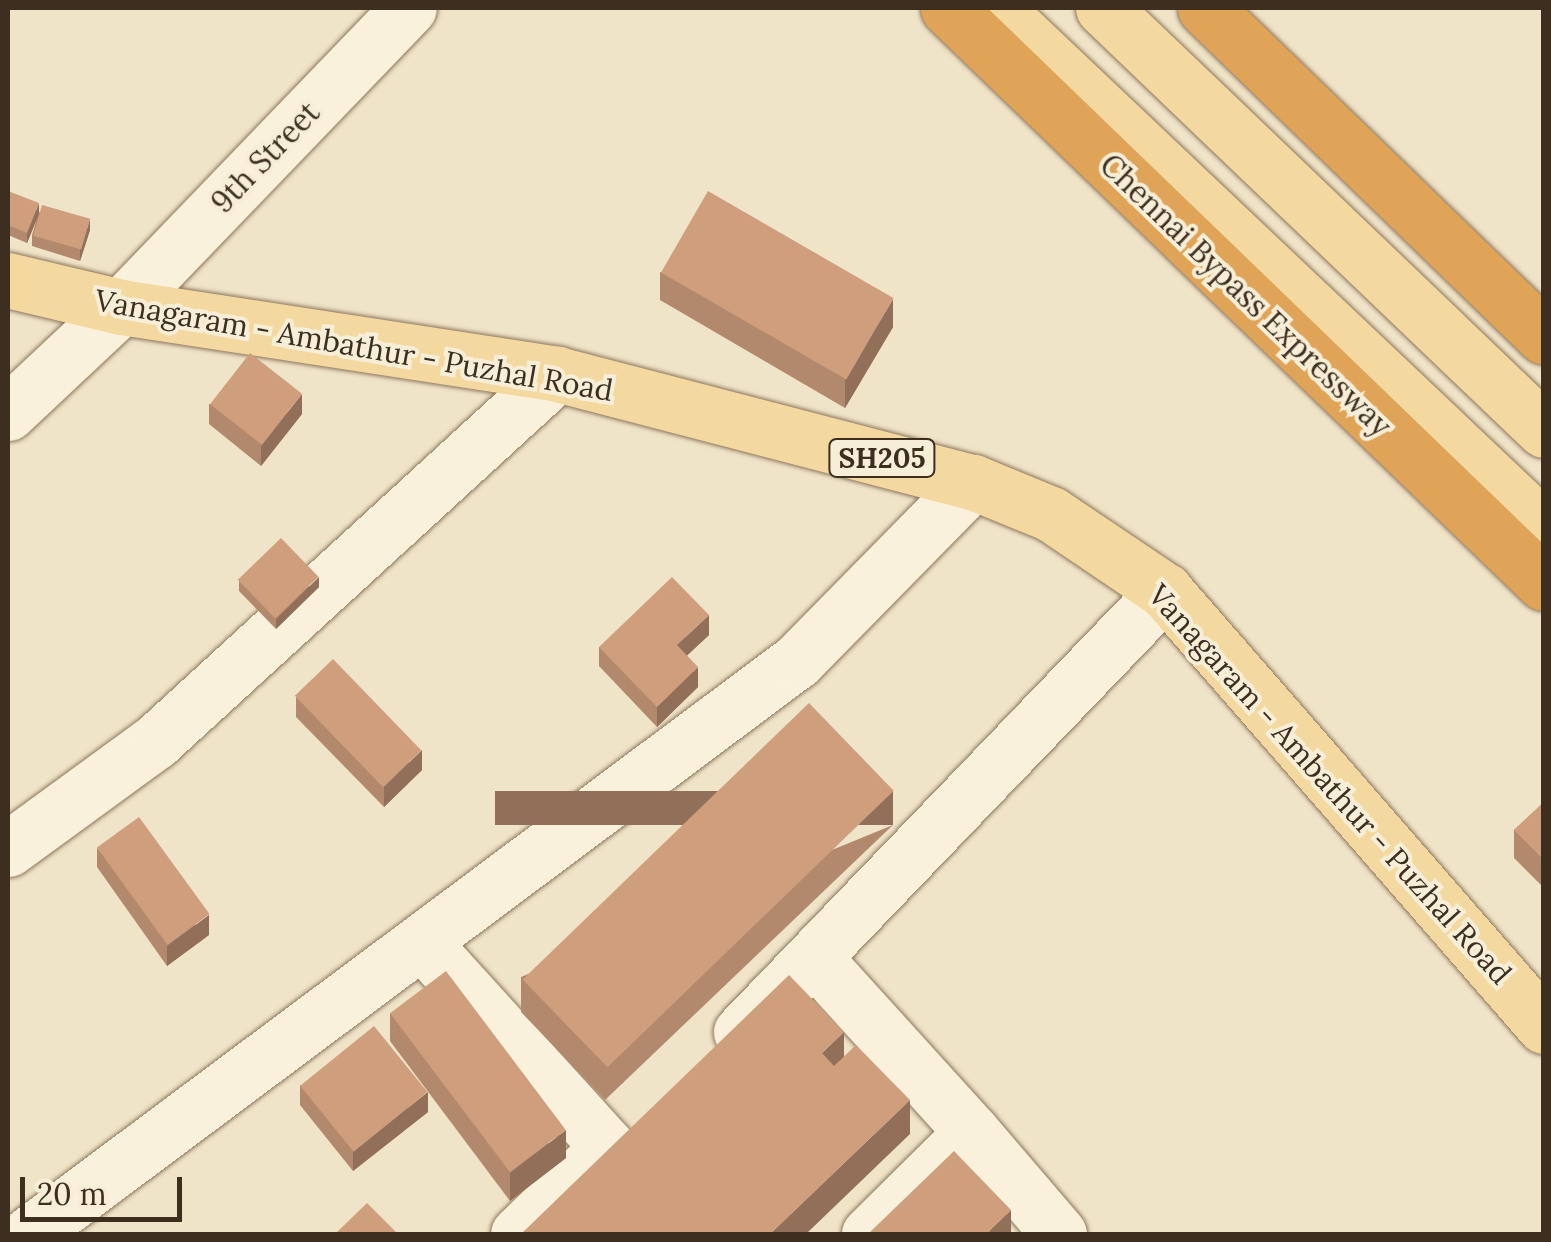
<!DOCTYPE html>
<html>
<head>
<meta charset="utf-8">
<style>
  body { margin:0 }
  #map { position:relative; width:1551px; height:1242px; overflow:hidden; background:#f0e4c8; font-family:Lora,serif }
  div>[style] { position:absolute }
  .roads { filter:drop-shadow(0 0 2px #8d765c) drop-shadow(0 0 2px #8d765c) }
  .street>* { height:55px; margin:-27.5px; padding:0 27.5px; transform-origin:27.5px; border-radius:27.5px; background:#faf1dc }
  .primary>* { height:55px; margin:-27.5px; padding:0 27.5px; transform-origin:27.5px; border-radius:27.5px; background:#f3d9a0 }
  .highway>* { height:55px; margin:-27.5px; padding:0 27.5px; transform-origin:27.5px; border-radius:27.5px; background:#e0a458 }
  .wall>* { inset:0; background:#b2896c }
  .shaded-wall>* { inset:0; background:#916f58; transform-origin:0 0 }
  .building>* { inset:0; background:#cf9f7d; transform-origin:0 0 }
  span { translate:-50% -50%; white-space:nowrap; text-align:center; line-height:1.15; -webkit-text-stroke:8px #f7eed8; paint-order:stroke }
  .shield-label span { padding:2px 8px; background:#f7eed8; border:2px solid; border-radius:8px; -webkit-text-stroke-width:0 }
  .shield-label { font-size:28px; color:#3d2e20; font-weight:700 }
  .street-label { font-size:30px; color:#3d2e20 }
  .frame { position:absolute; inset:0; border:10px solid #3d2e20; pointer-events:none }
  .scale { position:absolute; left:20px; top:1177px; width:162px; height:45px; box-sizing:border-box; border:5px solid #3d2e20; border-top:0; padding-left:12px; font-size:30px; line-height:35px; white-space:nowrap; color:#3d2e20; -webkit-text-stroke:8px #f7eed8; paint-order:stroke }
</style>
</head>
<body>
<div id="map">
  <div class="roads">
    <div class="street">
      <div style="left:8px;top:413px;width:155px;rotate:-43.2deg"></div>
      <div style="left:121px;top:307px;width:415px;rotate:-46.1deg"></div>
      <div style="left:8px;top:849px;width:182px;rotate:-36.1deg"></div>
      <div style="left:155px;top:742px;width:545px;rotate:-42.47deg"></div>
      <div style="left:422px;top:942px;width:277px;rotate:47.8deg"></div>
      <div style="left:608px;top:1147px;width:125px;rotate:136deg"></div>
      <div style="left:816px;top:960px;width:232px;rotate:47.8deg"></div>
      <div style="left:972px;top:1132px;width:145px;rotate:135.3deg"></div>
      <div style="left:741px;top:1032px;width:612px;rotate:-46.13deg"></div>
      <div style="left:972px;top:1132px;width:134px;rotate:49.5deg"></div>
      <div style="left:29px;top:1234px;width:958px;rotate:-36.73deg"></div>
      <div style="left:797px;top:661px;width:251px;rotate:-45.5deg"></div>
    </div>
    <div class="primary">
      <div style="left:995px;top:8px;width:756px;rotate:43.45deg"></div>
      <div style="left:1103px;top:8px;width:610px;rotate:43.74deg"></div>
      <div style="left:8px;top:280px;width:116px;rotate:13.4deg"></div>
      <div style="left:121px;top:307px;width:441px;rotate:8.7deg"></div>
      <div style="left:557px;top:374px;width:430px;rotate:14.6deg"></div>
      <div style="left:973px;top:482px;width:84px;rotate:22.3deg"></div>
      <div style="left:1051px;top:514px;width:138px;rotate:34deg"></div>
      <div style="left:1165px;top:591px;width:577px;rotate:48.94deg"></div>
    </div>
    <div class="highway">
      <div style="left:948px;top:8px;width:828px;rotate:43.97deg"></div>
      <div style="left:1205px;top:8px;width:472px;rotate:44.1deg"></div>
    </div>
  </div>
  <div class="wall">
    <div style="clip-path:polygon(8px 191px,39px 212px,90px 230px,80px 261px,32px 246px,32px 235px,37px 218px,27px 243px,8px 235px)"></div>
    <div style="clip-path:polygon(660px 272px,893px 327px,845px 408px,660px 300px)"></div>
    <div style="clip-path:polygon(209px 404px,302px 414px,261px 466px,209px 424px)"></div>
    <div style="clip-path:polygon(239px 581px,319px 587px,276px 629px,239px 591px)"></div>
    <div style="clip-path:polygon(709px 635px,687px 655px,698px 687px,657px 727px,599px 666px,599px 647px)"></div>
    <div style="clip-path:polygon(296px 697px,422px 770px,384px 807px,296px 717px)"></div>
    <div style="clip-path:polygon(1544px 802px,1544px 888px,1514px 858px,1514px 830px)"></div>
    <div style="clip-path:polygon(893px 825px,605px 1100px,521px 1012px,521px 977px)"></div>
    <div style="clip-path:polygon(97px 848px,209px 935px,167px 966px,97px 867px)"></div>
    <div style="clip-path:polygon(390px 1013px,566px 1158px,510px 1201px,390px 1041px)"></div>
    <div style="clip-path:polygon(300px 1085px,428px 1112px,353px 1171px,300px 1105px)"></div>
  </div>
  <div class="shaded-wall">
    <div style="clip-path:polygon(39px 203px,39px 214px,27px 243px,27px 233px)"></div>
    <div style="clip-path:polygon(90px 219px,90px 230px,80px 261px,80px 251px)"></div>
    <div style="clip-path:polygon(893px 299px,893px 327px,845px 408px,845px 380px)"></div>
    <div style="clip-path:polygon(302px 394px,302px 414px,261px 466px,261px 446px)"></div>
    <div style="clip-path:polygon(319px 577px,319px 587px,276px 629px,276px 619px)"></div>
    <div style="clip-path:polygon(709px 615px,709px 635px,677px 665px,677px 645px)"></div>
    <div style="clip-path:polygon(698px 667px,698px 687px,657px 727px,657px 707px)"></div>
    <div style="clip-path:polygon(422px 750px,422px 770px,384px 807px,384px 787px)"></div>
    <div style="left:893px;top:791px;width:34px;height:398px;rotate:90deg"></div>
    <div style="clip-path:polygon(209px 915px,209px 935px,167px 966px,167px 946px)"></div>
    <div style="clip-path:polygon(844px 1032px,844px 1066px,822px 1088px,822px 1053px)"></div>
    <div style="clip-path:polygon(428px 1092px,428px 1112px,353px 1171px,353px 1151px)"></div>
    <div style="clip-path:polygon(910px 1100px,910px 1134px,806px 1234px,770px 1234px)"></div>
    <div style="clip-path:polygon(566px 1130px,566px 1158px,510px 1201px,510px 1173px)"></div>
    <div style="clip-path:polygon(1011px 1210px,1011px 1234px,989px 1234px,989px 1231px)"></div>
  </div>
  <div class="building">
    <div style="clip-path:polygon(8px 191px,39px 203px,27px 233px,8px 225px)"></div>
    <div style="left:708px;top:191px;width:214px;height:94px;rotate:30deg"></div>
    <div style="left:42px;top:205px;width:50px;height:32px;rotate:16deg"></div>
    <div style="left:250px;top:353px;width:66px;height:65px;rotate:38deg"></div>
    <div style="left:281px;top:538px;width:54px;height:60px;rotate:46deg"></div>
    <div style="clip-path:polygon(672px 577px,709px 615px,677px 645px,698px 667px,657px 707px,599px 647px)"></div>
    <div style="left:333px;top:659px;width:127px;height:53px;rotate:46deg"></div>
    <div style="left:809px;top:703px;width:122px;height:398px;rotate:46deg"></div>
    <div style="clip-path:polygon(1544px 802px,1544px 860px,1514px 830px)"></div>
    <div style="left:139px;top:817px;width:120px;height:52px;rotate:54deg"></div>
    <div style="left:446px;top:971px;width:199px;height:70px;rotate:53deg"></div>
    <div style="clip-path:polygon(789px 975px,844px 1032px,822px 1053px,834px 1066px,856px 1045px,910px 1100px,770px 1234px,521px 1234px)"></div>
    <div style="left:374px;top:1026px;width:85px;height:95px;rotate:51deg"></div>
    <div style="clip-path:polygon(954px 1151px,1011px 1210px,989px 1231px,993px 1234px,868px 1234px)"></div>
    <div style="clip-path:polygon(367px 1203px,398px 1234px,335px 1234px)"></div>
  </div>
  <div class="shield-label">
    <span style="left:882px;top:458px">SH205</span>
  </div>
  <div class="street-label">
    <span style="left:265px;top:157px;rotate:-46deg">9th Street</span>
    <span style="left:1246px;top:295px;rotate:44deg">Chennai Bypass Expressway</span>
    <span style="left:354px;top:345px;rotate:10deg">Vanagaram - Ambathur - Puzhal Road</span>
    <span style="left:1330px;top:784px;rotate:48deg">Vanagaram - Ambathur - Puzhal Road</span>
  </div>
  <div class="frame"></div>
  <div class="scale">20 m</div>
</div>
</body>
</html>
